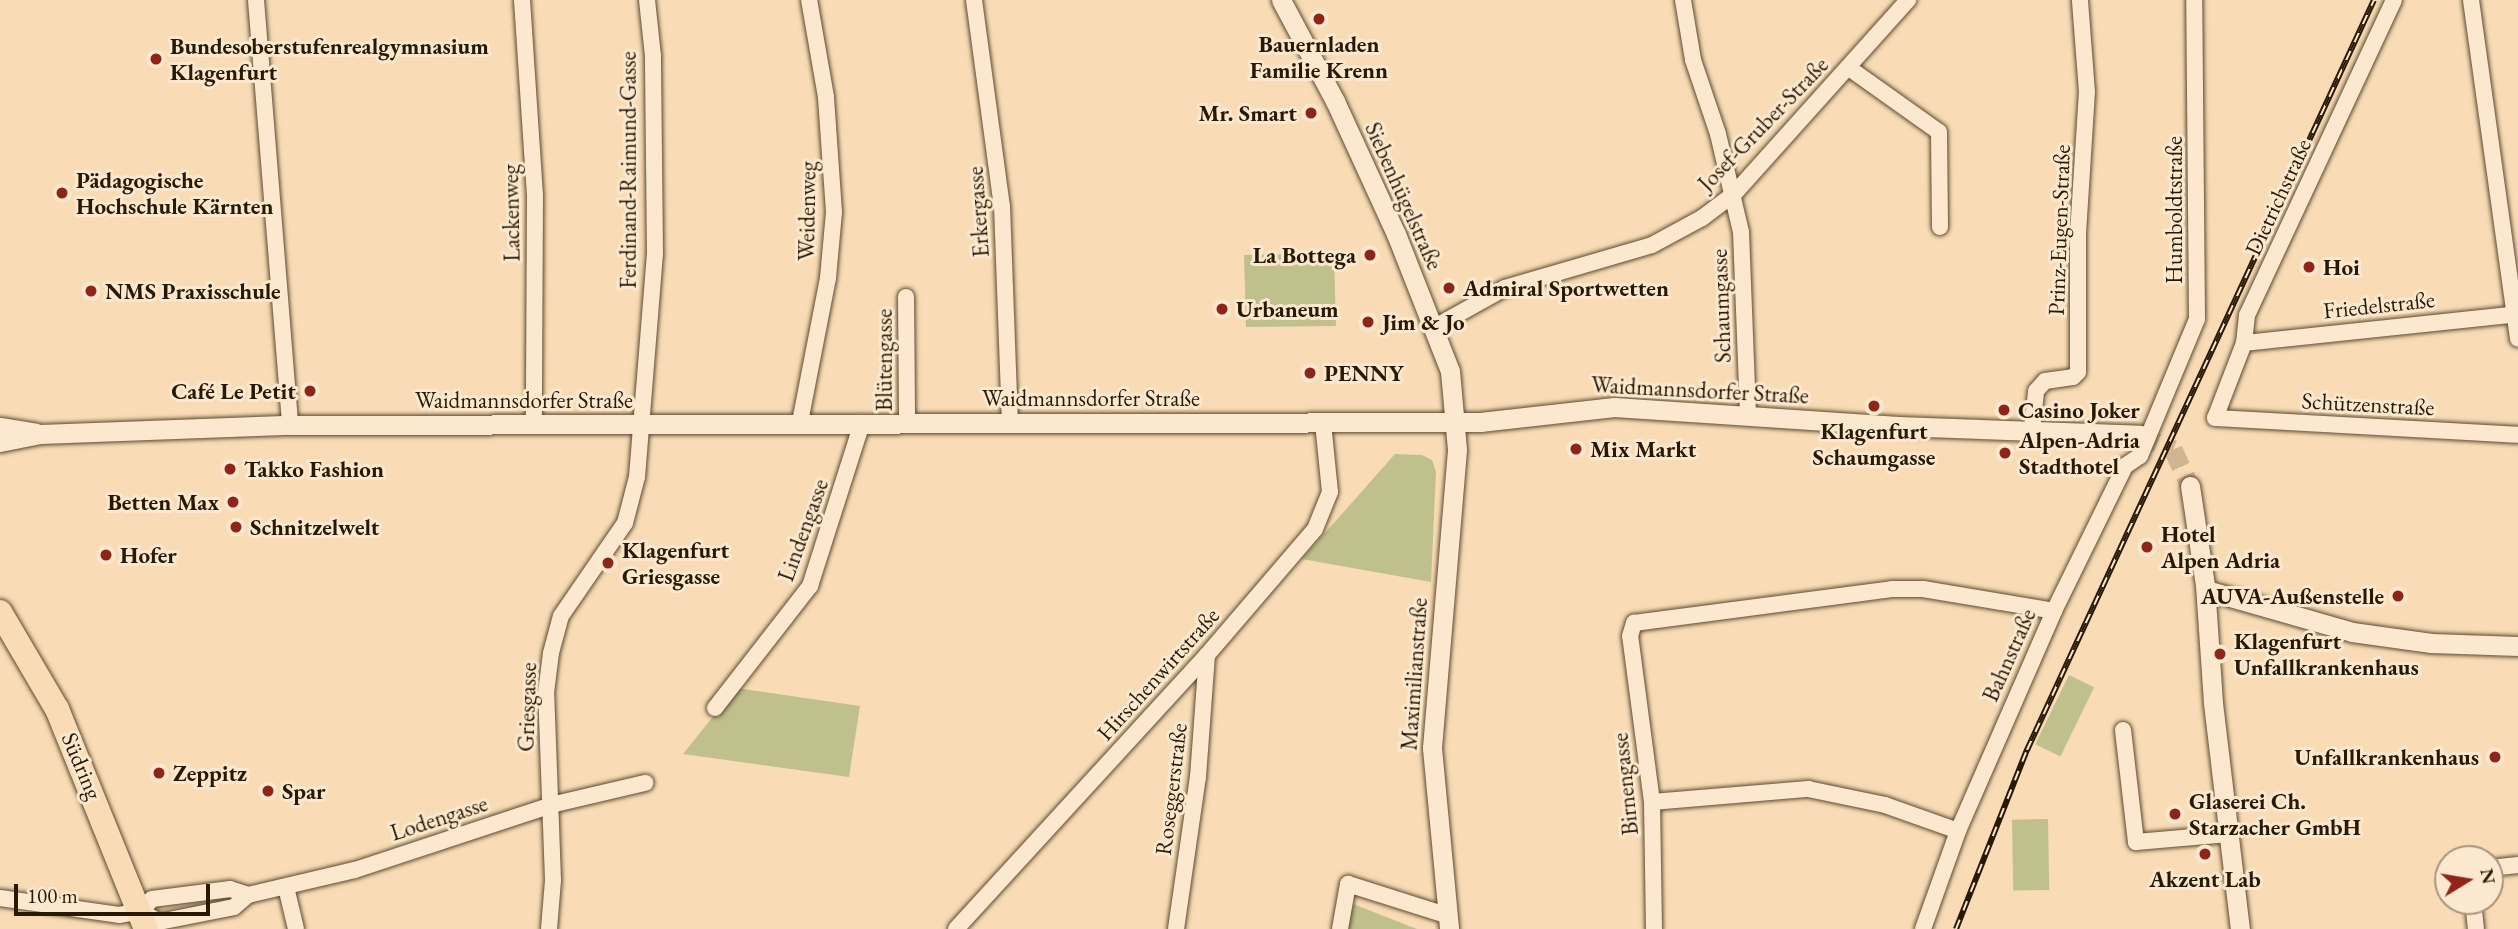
<!DOCTYPE html>
<html>
<head>
<meta charset="utf-8">
<style>
  body { margin:0 }
  #map { position:relative; width:2518px; height:929px; overflow:hidden; background:#f9dcb5; font-family:"EB Garamond",serif }
  div>[style] { position:absolute }
  .green>* { inset:0; background:#bfc08c; transform-origin:0 0 }
  .tertiary-tunnel>* { height:19px; margin-top:-9.5px; transform-origin:0; background:repeating-linear-gradient(90deg,#cfb592 0 19px,transparent 0 29px) }
  .roads { filter:drop-shadow(0 0 2px #5c4a30) drop-shadow(0 0 2px #5c4a30) }
  .minor>* { height:16px; margin:-8px; padding:0 8px; transform-origin:8px; border-radius:8px; background:#fbe8cf }
  .tertiary>* { height:19px; margin:-9.5px; padding:0 9.5px; transform-origin:9.5px; border-radius:9.5px; background:#fbe8cf }
  .primary>* { height:24px; margin:-12px; padding:0 12px; transform-origin:12px; border-radius:12px; background:#f9dcb5 }
  .rail>* { height:6px; margin-top:-3px; transform-origin:0; background:repeating-linear-gradient(90deg,#fbe8cf 0 10px,#281904 0 20px); box-sizing:border-box; border-block:2px solid #281904 }
  .dots>* { width:19px; height:19px; translate:-50% -50%; box-sizing:border-box; border:4px solid #fbe8cf; border-radius:50% }
  span { translate:-50% -50%; white-space:nowrap; text-align:center; line-height:1.15; -webkit-text-stroke:6px #fbe8cf; paint-order:stroke }
  .poi-label { font-size:23px; color:#281904; font-weight:700 }
  .left { translate:0 -50%; text-align:left }
  .right { translate:-100% -50%; text-align:right }
  .street-label { font-size:23px; color:#281904 }
  .north { position:absolute; left:2434px; top:845px; width:70px; height:70px; box-sizing:border-box; background:#fbe8cf; border:2px solid #a7957e; border-radius:50%; rotate:79deg; font-size:19px; font-weight:700; line-height:28px; text-align:center; color:#281904 }
  .north::after { content:''; display:block; margin:auto; width:24px; height:32px; background:#8f2418; clip-path:polygon(50% 0,100% 100%,50% 72%,0 100%) }
  .scale { position:absolute; left:14px; top:884px; width:196px; height:32px; box-sizing:border-box; border:4px solid #281904; border-top:0; padding-left:9px; font-size:21px; line-height:24px; white-space:nowrap; color:#281904; -webkit-text-stroke:5px #fbe8cf; paint-order:stroke }
</style>
</head>
<body>
<div id="map">
  <div class="green">
    <div style="clip-path:polygon(1302px 254px,1303px 262px,1329px 262px,1334px 257px,1336px 326px,1246px 327px,1244px 255px)"></div>
    <div style="clip-path:polygon(1395px 454px,1422px 455px,1432px 460px,1436px 472px,1431px 582px,1302px 559px)"></div>
    <div style="left:2069px;top:675px;width:28px;height:77px;rotate:26deg"></div>
    <div style="clip-path:polygon(736px 688px,860px 706px,849px 777px,683px 754px)"></div>
    <div style="left:2048px;top:819px;width:71px;height:36px;rotate:89deg"></div>
    <div style="clip-path:polygon(1353px 904px,1417px 929px,1346px 929px)"></div>
  </div>
  <div class="tertiary-tunnel">
    <div style="left:2140px;top:435px;width:36px;rotate:23deg"></div>
    <div style="left:2173px;top:449px;width:41px;rotate:65.3deg"></div>
  </div>
  <div class="roads">
    <div class="minor">
      <div style="left:256px;top:0;width:426px;rotate:85.4deg"></div>
      <div style="left:522px;top:0;width:196px;rotate:86.2deg"></div>
      <div style="left:535px;top:196px;width:229px;rotate:90.3deg"></div>
      <div style="left:974px;top:0;width:208px;rotate:82.3deg"></div>
      <div style="left:1002px;top:206px;width:215px;rotate:87.9deg"></div>
      <div style="left:1683px;top:0;width:61px;rotate:80.5deg"></div>
      <div style="left:1693px;top:60px;width:78px;rotate:71.3deg"></div>
      <div style="left:1718px;top:134px;width:101px;rotate:76.8deg"></div>
      <div style="left:1741px;top:232px;width:185px;rotate:87.8deg"></div>
      <div style="left:2394px;top:0;width:348px;rotate:115deg"></div>
      <div style="left:2247px;top:315px;width:28px;rotate:96deg"></div>
      <div style="left:2244px;top:343px;width:80px;rotate:111.1deg"></div>
      <div style="left:2215px;top:418px;width:303px;rotate:3.2deg"></div>
      <div style="left:2471px;top:0;width:342px;rotate:82.1deg"></div>
      <div style="left:1849px;top:68px;width:110px;rotate:35.4deg"></div>
      <div style="left:1939px;top:132px;width:95px;rotate:89.4deg"></div>
      <div style="left:906px;top:297px;width:126px;rotate:89.5deg"></div>
      <div style="left:1435px;top:327px;width:80px;rotate:-29.1deg"></div>
      <div style="left:1505px;top:288px;width:153px;rotate:-16.3deg"></div>
      <div style="left:1652px;top:245px;width:57px;rotate:-28.4deg"></div>
      <div style="left:1702px;top:218px;width:40px;rotate:-37deg"></div>
      <div style="left:1734px;top:194px;width:261px;rotate:-48.1deg"></div>
      <div style="left:2244px;top:343px;width:276px;rotate:-6deg"></div>
      <div style="left:800px;top:422px;width:147px;rotate:-79deg"></div>
      <div style="left:828px;top:278px;width:66px;rotate:-84.8deg"></div>
      <div style="left:834px;top:212px;width:115px;rotate:-94deg"></div>
      <div style="left:826px;top:97px;width:98px;rotate:-99.9deg"></div>
      <div style="left:2032px;top:430px;width:39px;rotate:-84deg"></div>
      <div style="left:2036px;top:391px;width:13px;rotate:-48deg"></div>
      <div style="left:2045px;top:381px;width:28px;rotate:-8deg"></div>
      <div style="left:2073px;top:377px;width:7px;rotate:-45deg"></div>
      <div style="left:2078px;top:372px;width:138px;rotate:-90deg"></div>
      <div style="left:2078px;top:234px;width:142px;rotate:-86.4deg"></div>
      <div style="left:2087px;top:92px;width:92px;rotate:-94.4deg"></div>
      <div style="left:715px;top:708px;width:155px;rotate:-52.1deg"></div>
      <div style="left:810px;top:586px;width:171px;rotate:-72.3deg"></div>
      <div style="left:2123px;top:730px;width:113px;rotate:83.4deg"></div>
      <div style="left:2136px;top:842px;width:93px;rotate:-4.9deg"></div>
      <div style="left:1652px;top:802px;width:157px;rotate:-4.8deg"></div>
      <div style="left:1808px;top:789px;width:79px;rotate:11.7deg"></div>
      <div style="left:1885px;top:805px;width:77px;rotate:19.6deg"></div>
      <div style="left:2490px;top:868px;width:28px;rotate:-6deg"></div>
      <div style="left:286px;top:887px;width:43px;rotate:76.6deg"></div>
      <div style="left:0;top:898px;width:120px;rotate:8.1deg"></div>
      <div style="left:119px;top:915px;width:22px;rotate:-10deg"></div>
      <div style="left:141px;top:911px;width:16px;rotate:-47deg"></div>
      <div style="left:152px;top:899px;width:79px;rotate:-7.3deg"></div>
      <div style="left:230px;top:889px;width:19px;rotate:18deg"></div>
      <div style="left:2473px;top:901px;width:28px;rotate:84deg"></div>
      <div style="left:141px;top:911px;width:21px;rotate:31deg"></div>
      <div style="left:159px;top:922px;width:76px;rotate:-11.3deg"></div>
      <div style="left:234px;top:907px;width:18px;rotate:-41deg"></div>
      <div style="left:248px;top:895px;width:110px;rotate:-13.2deg"></div>
      <div style="left:355px;top:870px;width:206px;rotate:-18.3deg"></div>
      <div style="left:551px;top:805px;width:97px;rotate:-13.2deg"></div>
      <div style="left:549px;top:929px;width:49px;rotate:-85.3deg"></div>
      <div style="left:553px;top:880px;width:187px;rotate:-92.1deg"></div>
      <div style="left:546px;top:693px;width:40px;rotate:-82.9deg"></div>
      <div style="left:551px;top:653px;width:38px;rotate:-75deg"></div>
      <div style="left:561px;top:616px;width:113px;rotate:-55.5deg"></div>
      <div style="left:625px;top:523px;width:48px;rotate:-75.4deg"></div>
      <div style="left:637px;top:477px;width:224px;rotate:-85.4deg"></div>
      <div style="left:655px;top:254px;width:198px;rotate:-90.6deg"></div>
      <div style="left:653px;top:56px;width:56px;rotate:-96.1deg"></div>
      <div style="left:956px;top:929px;width:372px;rotate:-47.5deg"></div>
      <div style="left:1207px;top:655px;width:166px;rotate:-49.4deg"></div>
      <div style="left:1315px;top:529px;width:40px;rotate:-68deg"></div>
      <div style="left:1330px;top:492px;width:69px;rotate:-95.8deg"></div>
      <div style="left:1176px;top:929px;width:154px;rotate:-81.8deg"></div>
      <div style="left:1198px;top:777px;width:122px;rotate:-85.8deg"></div>
      <div style="left:1340px;top:929px;width:46px;rotate:-79.9deg"></div>
      <div style="left:1348px;top:884px;width:103px;rotate:17.6deg"></div>
      <div style="left:1654px;top:929px;width:127px;rotate:-90.9deg"></div>
      <div style="left:1652px;top:802px;width:167px;rotate:-97.5deg"></div>
      <div style="left:1630px;top:636px;width:14px;rotate:-73deg"></div>
      <div style="left:1634px;top:623px;width:260px;rotate:-7.5deg"></div>
      <div style="left:1892px;top:589px;width:31px"></div>
      <div style="left:1923px;top:589px;width:133px;rotate:9.5deg"></div>
      <div style="left:1923px;top:929px;width:104px;rotate:-70.3deg"></div>
      <div style="left:1958px;top:831px;width:240px;rotate:-66.4deg"></div>
      <div style="left:2054px;top:611px;width:161px;rotate:-63.9deg"></div>
      <div style="left:2125px;top:466px;width:18px;rotate:-34deg"></div>
      <div style="left:2140px;top:456px;width:148px;rotate:-67.4deg"></div>
      <div style="left:2197px;top:319px;width:319px;rotate:-90.5deg"></div>
    </div>
    <div class="tertiary">
      <div style="left:1281px;top:0;width:115px;rotate:61.9deg"></div>
      <div style="left:1335px;top:101px;width:146px;rotate:65.4deg"></div>
      <div style="left:1396px;top:234px;width:147px;rotate:68.5deg"></div>
      <div style="left:1450px;top:371px;width:79px;rotate:84.9deg"></div>
      <div style="left:1457px;top:450px;width:299px;rotate:94.8deg"></div>
      <div style="left:1432px;top:748px;width:182px;rotate:84.6deg"></div>
      <div style="left:0;top:427px;width:36px;rotate:9deg"></div>
      <div style="left:0;top:442px;width:41px;rotate:-11.3deg"></div>
      <div style="left:40px;top:434px;width:250px;rotate:-2.1deg"></div>
      <div style="left:290px;top:425px;width:1190px;rotate:-0.14deg"></div>
      <div style="left:1480px;top:422px;width:135px;rotate:-6.4deg"></div>
      <div style="left:1614px;top:407px;width:285px;rotate:3.8deg"></div>
      <div style="left:1898px;top:426px;width:242px;rotate:2.1deg"></div>
      <div style="left:2190px;top:486px;width:100px;rotate:81.4deg"></div>
      <div style="left:2205px;top:585px;width:118px;rotate:86.1deg"></div>
      <div style="left:2213px;top:703px;width:228px;rotate:83.2deg"></div>
      <div style="left:2206px;top:590px;width:152px;rotate:16deg"></div>
      <div style="left:2352px;top:632px;width:80px;rotate:7.9deg"></div>
      <div style="left:2431px;top:643px;width:87px;rotate:2deg"></div>
    </div>
    <div class="primary">
      <div style="left:0;top:612px;width:113px;rotate:59.6deg"></div>
      <div style="left:57px;top:709px;width:237px;rotate:68deg"></div>
    </div>
  </div>
  <div class="rail">
    <div style="left:1956px;top:929px;width:193px;rotate:-68.4deg"></div>
    <div style="left:2027px;top:750px;width:826px;rotate:-65.17deg"></div>
  </div>
  <div class="dots">
    <div style="left:1319px;top:19px;background:#8f2418"></div>
    <div style="left:156px;top:59px;background:#8f2418"></div>
    <div style="left:1311px;top:113px;background:#8f2418"></div>
    <div style="left:62px;top:193px;background:#8f2418"></div>
    <div style="left:1370px;top:255px;background:#8f2418"></div>
    <div style="left:2309px;top:267px;background:#8f2418"></div>
    <div style="left:1449px;top:288px;background:#8f2418"></div>
    <div style="left:91px;top:291px;background:#8f2418"></div>
    <div style="left:1222px;top:309px;background:#8f2418"></div>
    <div style="left:1368px;top:322px;background:#8f2418"></div>
    <div style="left:1310px;top:373px;background:#8f2418"></div>
    <div style="left:310px;top:391px;background:#8f2418"></div>
    <div style="left:1874px;top:406px;background:#8f2418"></div>
    <div style="left:2004px;top:410px;background:#8f2418"></div>
    <div style="left:1576px;top:449px;background:#8f2418"></div>
    <div style="left:2005px;top:453px;background:#8f2418"></div>
    <div style="left:230px;top:469px;background:#8f2418"></div>
    <div style="left:233px;top:502px;background:#8f2418"></div>
    <div style="left:236px;top:527px;background:#8f2418"></div>
    <div style="left:2147px;top:547px;background:#8f2418"></div>
    <div style="left:106px;top:555px;background:#8f2418"></div>
    <div style="left:608px;top:563px;background:#8f2418"></div>
    <div style="left:2398px;top:596px;background:#8f2418"></div>
    <div style="left:2220px;top:654px;background:#8f2418"></div>
    <div style="left:2495px;top:757px;background:#8f2418"></div>
    <div style="left:159px;top:773px;background:#8f2418"></div>
    <div style="left:268px;top:791px;background:#8f2418"></div>
    <div style="left:2175px;top:814px;background:#8f2418"></div>
    <div style="left:2205px;top:854px;background:#8f2418"></div>
  </div>
  <div class="poi-label">
    <span style="left:1319px;top:57px">Bauernladen<br>Familie Krenn</span>
    <span class="left" style="left:170px;top:59px">Bundesoberstufenrealgymnasium<br>Klagenfurt</span>
    <span class="right" style="left:1297px;top:113px">Mr. Smart</span>
    <span class="left" style="left:76px;top:193px">Pädagogische<br>Hochschule Kärnten</span>
    <span class="right" style="left:1356px;top:255px">La Bottega</span>
    <span class="left" style="left:2323px;top:267px">Hoi</span>
    <span class="left" style="left:1463px;top:288px">Admiral Sportwetten</span>
    <span class="left" style="left:105px;top:291px">NMS Praxisschule</span>
    <span class="left" style="left:1236px;top:309px">Urbaneum</span>
    <span class="left" style="left:1382px;top:322px">Jim &amp; Jo</span>
    <span class="left" style="left:1324px;top:373px">PENNY</span>
    <span class="right" style="left:296px;top:391px">Café Le Petit</span>
    <span class="left" style="left:2018px;top:410px">Casino Joker</span>
    <span style="left:1874px;top:444px">Klagenfurt<br>Schaumgasse</span>
    <span class="left" style="left:2019px;top:453px">Alpen-Adria<br>Stadthotel</span>
    <span class="left" style="left:1590px;top:449px">Mix Markt</span>
    <span class="left" style="left:244px;top:469px">Takko Fashion</span>
    <span class="right" style="left:219px;top:502px">Betten Max</span>
    <span class="left" style="left:250px;top:527px">Schnitzelwelt</span>
    <span class="left" style="left:2161px;top:547px">Hotel<br>Alpen Adria</span>
    <span class="left" style="left:622px;top:563px">Klagenfurt<br>Griesgasse</span>
    <span class="left" style="left:120px;top:555px">Hofer</span>
    <span class="right" style="left:2384px;top:596px">AUVA-Außenstelle</span>
    <span class="left" style="left:2234px;top:654px">Klagenfurt<br>Unfallkrankenhaus</span>
    <span class="right" style="left:2479px;top:757px">Unfallkrankenhaus</span>
    <span class="left" style="left:173px;top:773px">Zeppitz</span>
    <span class="left" style="left:282px;top:791px">Spar</span>
    <span class="left" style="left:2189px;top:814px">Glaserei Ch.<br>Starzacher GmbH</span>
    <span style="left:2205px;top:879px">Akzent Lab</span>
  </div>
  <div class="street-label">
    <span style="left:1763px;top:124px;rotate:-46deg">Josef-Gruber-Straße</span>
    <span style="left:628px;top:170px;rotate:-90deg">Ferdinand-Raimund-Gasse</span>
    <span style="left:1404px;top:196px;rotate:66deg">Siebenhügelstraße</span>
    <span style="left:2278px;top:197px;rotate:-65deg">Dietrichstraße</span>
    <span style="left:2174px;top:210px;rotate:-90deg">Humboldtstraße</span>
    <span style="left:807px;top:211px;rotate:-89deg">Weidenweg</span>
    <span style="left:978px;top:212px;rotate:-94deg">Erkergasse</span>
    <span style="left:511px;top:213px;rotate:-91deg">Lackenweg</span>
    <span style="left:2059px;top:230px;rotate:-88deg">Prinz-Eugen-Straße</span>
    <span style="left:2379px;top:305px;rotate:-6deg">Friedelstraße</span>
    <span style="left:1721px;top:306px;rotate:-92deg">Schaumgasse</span>
    <span style="left:884px;top:360px;rotate:-90deg">Blütengasse</span>
    <span style="left:1700px;top:390px;rotate:3deg">Waidmannsdorfer Straße</span>
    <span style="left:1091px;top:398px">Waidmannsdorfer Straße</span>
    <span style="left:524px;top:400px">Waidmannsdorfer Straße</span>
    <span style="left:2368px;top:404px;rotate:3deg">Schützenstraße</span>
    <span style="left:803px;top:530px;rotate:-70deg">Lindengasse</span>
    <span style="left:2009px;top:655px;rotate:-66deg">Bahnstraße</span>
    <span style="left:1158px;top:674px;rotate:-48deg">Hirschenwirtstraße</span>
    <span style="left:1414px;top:674px;rotate:-86deg">Maximilianstraße</span>
    <span style="left:527px;top:707px;rotate:-88deg">Griesgasse</span>
    <span style="left:82px;top:766px;rotate:67deg">Südring</span>
    <span style="left:1625px;top:784px;rotate:-96deg">Birnengasse</span>
    <span style="left:1171px;top:789px;rotate:-83deg">Roseggerstraße</span>
    <span style="left:439px;top:818px;rotate:-18deg">Lodengasse</span>
  </div>
  <div class="north">N</div>
  <div class="scale">100 m</div>
</div>
</body>
</html>
